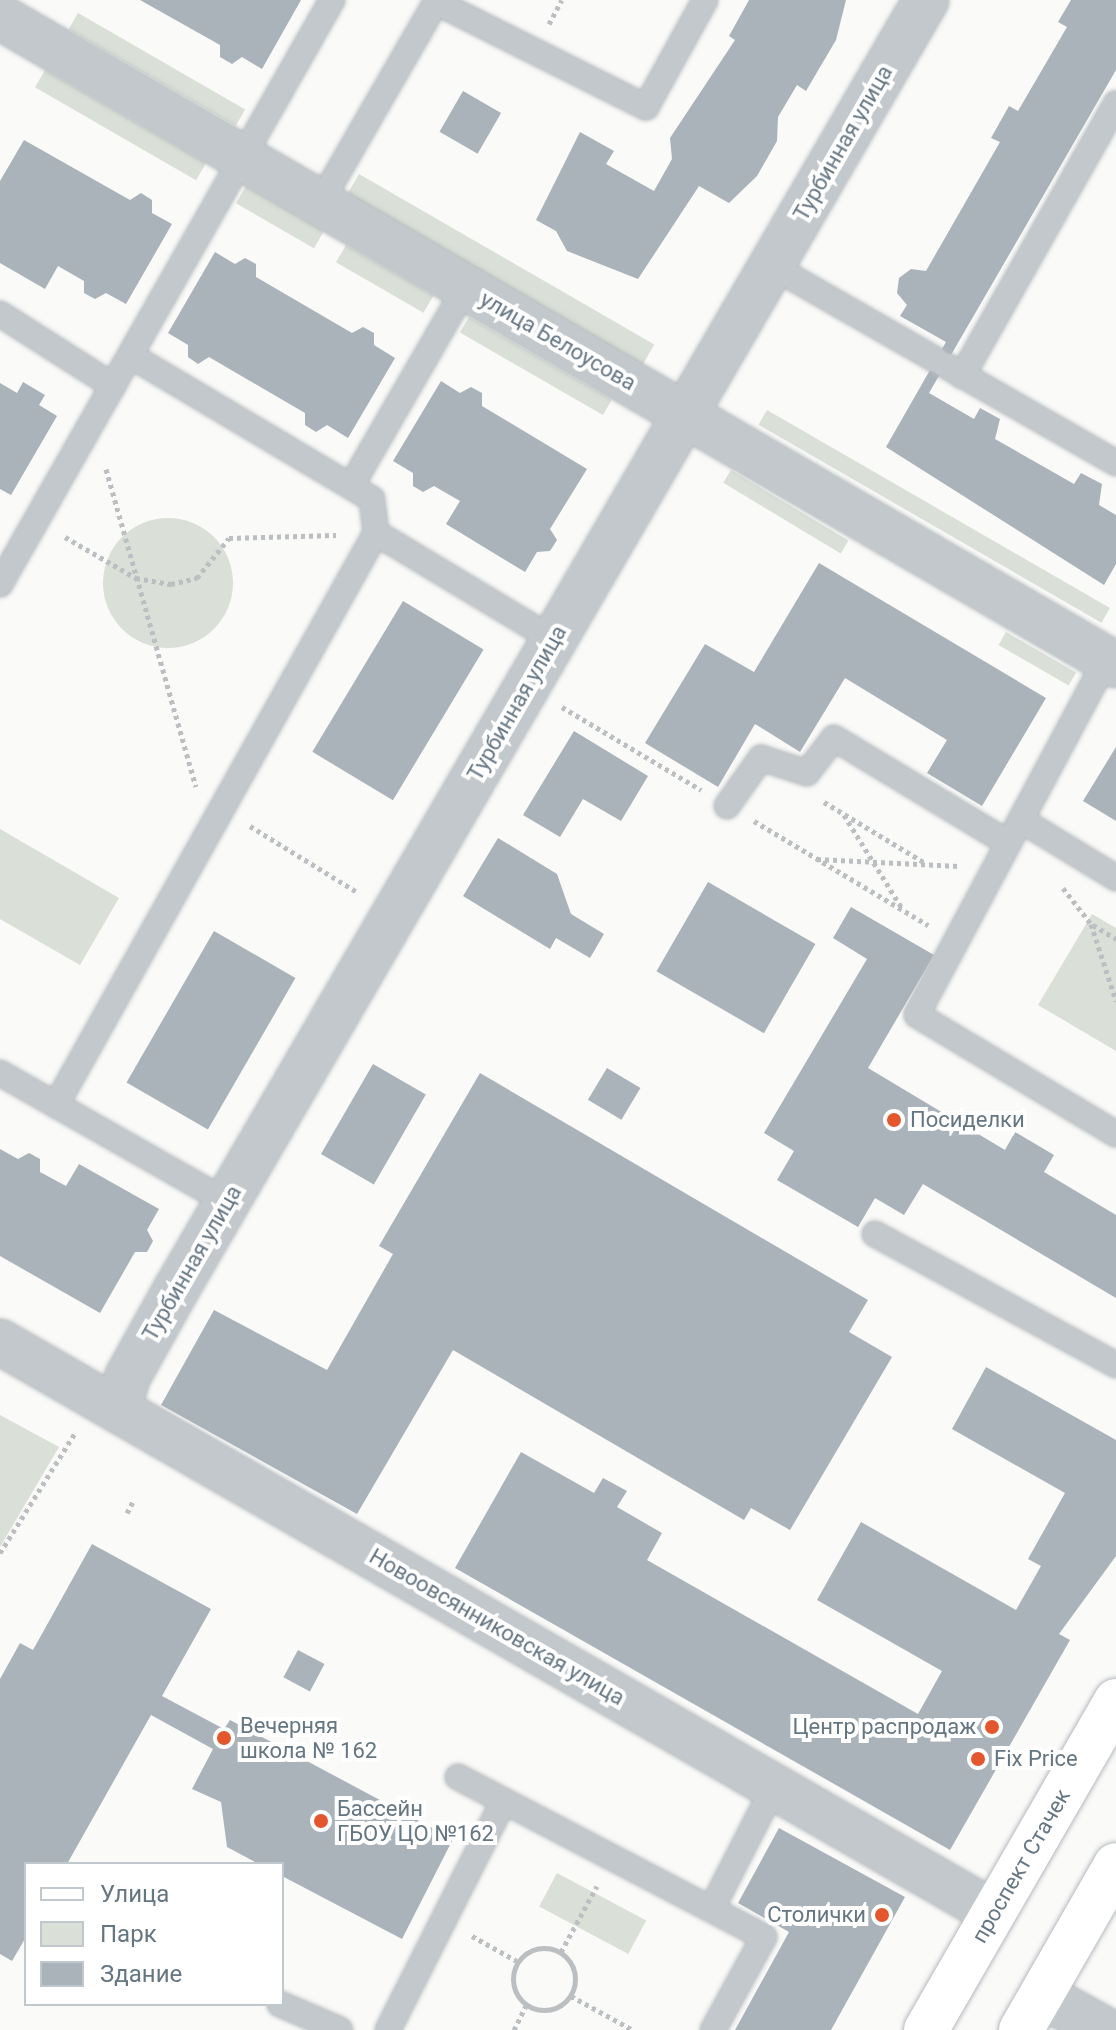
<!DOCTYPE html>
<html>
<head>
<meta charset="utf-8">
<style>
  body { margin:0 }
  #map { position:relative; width:1116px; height:2030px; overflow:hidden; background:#fafaf8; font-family:Roboto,sans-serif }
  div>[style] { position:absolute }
  .green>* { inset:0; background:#dadfd7; transform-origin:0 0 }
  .round { border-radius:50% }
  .building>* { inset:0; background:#aab3b9; transform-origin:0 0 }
  .path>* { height:5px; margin-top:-2.5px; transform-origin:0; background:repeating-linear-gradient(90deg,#bbbfc2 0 4px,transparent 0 8px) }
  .path>.ring { margin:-2.5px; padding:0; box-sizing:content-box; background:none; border:5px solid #bbbfc2; border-radius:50% }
  .roads { filter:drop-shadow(0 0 2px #b5babe) drop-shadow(0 0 2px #b5babe) }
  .lane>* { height:24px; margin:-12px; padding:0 12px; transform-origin:12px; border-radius:12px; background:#c3c8cc }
  .street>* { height:44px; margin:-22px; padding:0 22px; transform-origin:22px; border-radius:22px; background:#c3c8cc }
  .primary>* { height:44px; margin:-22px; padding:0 22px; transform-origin:22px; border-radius:22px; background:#fff }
  .dots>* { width:22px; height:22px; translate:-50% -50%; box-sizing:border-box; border:4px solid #fff; border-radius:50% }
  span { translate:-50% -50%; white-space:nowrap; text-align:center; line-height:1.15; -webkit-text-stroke:8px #fff; paint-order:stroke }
  .street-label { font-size:22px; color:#657683 }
  .poi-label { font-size:22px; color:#657683 }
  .left { translate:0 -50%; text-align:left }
  .right { translate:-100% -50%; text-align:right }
  .legend { position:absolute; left:24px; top:1862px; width:260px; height:144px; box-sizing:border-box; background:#fff; border:2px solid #c1c8cd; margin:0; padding:10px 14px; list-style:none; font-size:24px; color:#657683 }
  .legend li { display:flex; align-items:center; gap:16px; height:40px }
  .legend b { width:40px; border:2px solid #c1c8cd }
</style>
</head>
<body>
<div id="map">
  <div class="green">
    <div style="left:78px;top:13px;width:193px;height:19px;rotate:30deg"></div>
    <div style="left:45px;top:70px;width:186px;height:20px;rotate:30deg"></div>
    <div style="left:359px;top:174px;width:341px;height:35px;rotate:30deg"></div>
    <div style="left:246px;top:186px;width:90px;height:20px;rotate:30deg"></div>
    <div style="left:346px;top:245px;width:101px;height:20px;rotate:30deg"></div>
    <div style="left:469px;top:317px;width:165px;height:18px;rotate:30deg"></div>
    <div style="left:767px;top:410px;width:396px;height:17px;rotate:30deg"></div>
    <div style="left:731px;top:470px;width:137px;height:15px;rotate:31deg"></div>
    <div class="round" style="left:103px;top:518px;width:130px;height:130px"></div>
    <div style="left:1006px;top:632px;width:81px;height:15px;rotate:30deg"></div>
    <div style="clip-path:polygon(0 829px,119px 898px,80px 965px,0 919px)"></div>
    <div style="clip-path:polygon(1092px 914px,1116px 928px,1116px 1051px,1038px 1005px)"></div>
    <div style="clip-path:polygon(0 1415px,59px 1447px,0 1547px)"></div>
    <div style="left:557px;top:1873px;width:101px;height:38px;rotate:28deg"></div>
  </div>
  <div class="building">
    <div style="clip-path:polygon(140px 0,301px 0,262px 69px,242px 57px,232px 64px,220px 57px,220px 45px)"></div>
    <div style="clip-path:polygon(749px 0,846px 0,836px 40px,806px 91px,797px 85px,778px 117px,777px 141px,757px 176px,729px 203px,699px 186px,638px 279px,567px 251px,556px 231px,536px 220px,580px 132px,614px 151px,606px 164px,654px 191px,672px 159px,670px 138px,735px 40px,729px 36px)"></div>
    <div style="clip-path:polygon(1071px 0,1116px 0,1116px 70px,929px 393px,974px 419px,980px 408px,1000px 419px,995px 439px,1074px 484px,1081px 473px,1102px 484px,1099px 505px,1116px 515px,1116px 564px,1104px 585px,886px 447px,946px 342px,900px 316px,907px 305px,897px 293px,899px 278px,911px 269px,926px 271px,1000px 142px,991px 138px,1009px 106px,1018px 111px,1067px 27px,1058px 22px)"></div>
    <div style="left:463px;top:91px;width:44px;height:47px;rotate:30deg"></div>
    <div style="clip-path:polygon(24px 140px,130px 200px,141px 193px,152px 200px,152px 213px,172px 224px,126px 304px,106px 293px,95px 299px,84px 293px,84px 281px,58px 266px,45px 289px,0 263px,0 181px)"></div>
    <div style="clip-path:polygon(215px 252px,235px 264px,245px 258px,256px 264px,256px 277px,352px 333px,363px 327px,374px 333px,374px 345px,395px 358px,348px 438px,327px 425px,316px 432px,305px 425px,305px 413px,209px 357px,198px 364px,188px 357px,188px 345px,168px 333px)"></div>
    <div style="clip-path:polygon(441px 381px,460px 393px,471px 387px,482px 393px,482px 406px,587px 469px,550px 529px,557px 540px,550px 551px,537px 552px,525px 572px,446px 524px,460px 501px,434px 486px,423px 492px,413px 486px,413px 473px,393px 461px)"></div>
    <div style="clip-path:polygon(23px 382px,45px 395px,39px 405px,57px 416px,11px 495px,0 489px,0 383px,17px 393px)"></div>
    <div style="clip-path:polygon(819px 563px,1046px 698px,982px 806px,927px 773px,947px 740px,845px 678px,800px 752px,755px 724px,718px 787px,645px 743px,705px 644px,754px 672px)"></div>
    <div style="left:403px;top:601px;width:94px;height:176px;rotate:31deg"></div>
    <div style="clip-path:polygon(574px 731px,648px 776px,621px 821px,583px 799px,560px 837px,523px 815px)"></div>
    <div style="clip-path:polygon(1116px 747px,1116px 821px,1083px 801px)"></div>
    <div style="clip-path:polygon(498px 838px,557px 874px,571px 914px,604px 934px,590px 958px,556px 938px,550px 949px,463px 896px)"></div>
    <div style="left:708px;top:882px;width:124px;height:103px;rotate:30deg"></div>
    <div style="clip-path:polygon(851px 907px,934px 955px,868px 1068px,1005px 1150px,1015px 1132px,1054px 1155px,1044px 1172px,1116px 1215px,1116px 1298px,923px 1184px,904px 1215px,875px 1198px,858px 1227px,777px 1180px,794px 1151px,764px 1133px,867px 959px,833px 938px)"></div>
    <div style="left:214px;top:931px;width:94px;height:175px;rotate:30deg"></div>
    <div style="left:373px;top:1064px;width:61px;height:104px;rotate:30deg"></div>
    <div style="left:607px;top:1068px;width:39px;height:37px;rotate:31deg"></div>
    <div style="clip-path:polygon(480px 1073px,868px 1300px,849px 1332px,892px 1357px,790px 1530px,751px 1508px,744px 1520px,453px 1350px,357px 1514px,161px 1405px,214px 1310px,327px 1370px,393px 1254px,379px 1246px)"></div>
    <div style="clip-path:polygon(0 1149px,18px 1159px,29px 1153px,40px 1159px,40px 1172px,66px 1186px,79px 1164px,159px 1209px,147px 1230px,153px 1241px,147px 1252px,135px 1252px,100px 1313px,0 1256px)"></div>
    <div style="clip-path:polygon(986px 1367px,1116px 1440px,1116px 1556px,1059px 1634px,1070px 1640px,950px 1850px,455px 1568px,521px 1452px,594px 1493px,603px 1478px,627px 1491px,617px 1507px,662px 1533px,647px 1560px,918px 1714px,942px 1671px,817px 1600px,861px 1522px,1016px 1610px,1041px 1566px,1028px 1559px,1065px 1493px,952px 1429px)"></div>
    <div style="clip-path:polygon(92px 1544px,211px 1609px,162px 1696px,224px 1729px,230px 1720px,453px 1839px,402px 1939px,282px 1876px,282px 1864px,259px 1864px,227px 1847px,221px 1802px,192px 1789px,213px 1749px,151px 1715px,67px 1864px,26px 1864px,26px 1937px,12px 1961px,0 1954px,0 1679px,20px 1643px,33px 1650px)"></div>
    <div style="left:298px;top:1650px;width:30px;height:31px;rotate:28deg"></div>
    <div style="clip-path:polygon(779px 1828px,905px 1897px,831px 2030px,735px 2030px,789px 1932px,738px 1903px)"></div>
  </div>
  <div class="path">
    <div style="left:549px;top:24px;width:27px;rotate:-62deg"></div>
    <div style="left:106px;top:469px;width:330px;rotate:74.2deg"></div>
    <div style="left:65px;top:537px;width:82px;rotate:30deg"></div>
    <div style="left:136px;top:578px;width:36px;rotate:10deg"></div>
    <div style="left:171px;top:584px;width:27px;rotate:-13deg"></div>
    <div style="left:197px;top:578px;width:51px;rotate:-51.3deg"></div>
    <div style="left:229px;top:538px;width:107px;rotate:-1.6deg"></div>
    <div style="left:562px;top:707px;width:162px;rotate:30.8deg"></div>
    <div style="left:824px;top:802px;width:118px;rotate:31.1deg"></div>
    <div style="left:844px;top:815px;width:110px;rotate:58.1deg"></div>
    <div style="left:754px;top:821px;width:203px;rotate:30.9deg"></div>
    <div style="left:250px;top:826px;width:126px;rotate:31.7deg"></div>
    <div style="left:817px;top:859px;width:142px;rotate:2.8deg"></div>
    <div style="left:1063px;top:888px;width:46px;rotate:52.1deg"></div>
    <div style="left:1091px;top:924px;width:81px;rotate:72deg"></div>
    <div style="left:1093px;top:925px;width:27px;rotate:31deg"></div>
    <div style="left:127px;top:1513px;width:15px;rotate:-62deg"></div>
    <div style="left:0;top:1553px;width:142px;rotate:-58deg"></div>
    <div style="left:472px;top:1936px;width:51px;rotate:29.1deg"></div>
    <div class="ring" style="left:513px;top:1948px;width:57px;height:57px"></div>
    <div style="left:561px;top:1952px;width:75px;rotate:-61.4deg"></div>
    <div style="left:571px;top:1996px;width:71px;rotate:28.7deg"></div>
    <div style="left:514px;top:2030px;width:28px;rotate:-64deg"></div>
  </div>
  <div class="roads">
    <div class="lane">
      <div style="left:320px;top:203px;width:232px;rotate:-60deg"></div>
      <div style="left:436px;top:2px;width:235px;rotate:26.6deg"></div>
      <div style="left:646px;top:107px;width:122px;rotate:-61.1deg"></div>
      <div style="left:772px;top:266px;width:189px;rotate:29.8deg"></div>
      <div style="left:0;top:314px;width:134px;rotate:32.5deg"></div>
      <div style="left:945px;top:365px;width:197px;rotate:29.8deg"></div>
      <div style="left:962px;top:376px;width:313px;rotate:-60.5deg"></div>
      <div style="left:351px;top:486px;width:230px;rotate:-60deg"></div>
      <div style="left:376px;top:533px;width:208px;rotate:31deg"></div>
      <div style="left:0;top:584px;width:672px;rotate:-60.38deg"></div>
      <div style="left:1111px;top:651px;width:412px;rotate:118.1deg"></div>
      <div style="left:917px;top:1015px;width:232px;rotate:30.9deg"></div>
      <div style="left:727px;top:806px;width:59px;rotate:-54.7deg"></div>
      <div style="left:761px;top:758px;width:48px;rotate:18.1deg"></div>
      <div style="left:807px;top:773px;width:44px;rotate:-52.4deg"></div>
      <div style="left:834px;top:738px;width:203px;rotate:31.1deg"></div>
      <div style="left:1021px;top:820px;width:111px;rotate:31.4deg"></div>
      <div style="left:0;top:1073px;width:261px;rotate:29.6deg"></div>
      <div style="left:56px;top:1105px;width:655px;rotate:-60.78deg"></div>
      <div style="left:376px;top:533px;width:34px;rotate:-97deg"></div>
      <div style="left:372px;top:499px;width:280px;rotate:-149.3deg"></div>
      <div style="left:875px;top:1234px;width:274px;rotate:28.5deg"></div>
      <div style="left:458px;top:1777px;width:345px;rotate:27.6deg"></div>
      <div style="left:764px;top:1937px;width:106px;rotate:118.7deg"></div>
      <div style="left:712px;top:1908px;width:136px;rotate:-62.9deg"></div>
      <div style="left:280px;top:2004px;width:65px;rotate:23.4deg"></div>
      <div style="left:388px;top:2030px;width:255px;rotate:-63.2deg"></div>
    </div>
    <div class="street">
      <div style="left:0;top:17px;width:1290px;rotate:30.14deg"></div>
      <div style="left:0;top:1342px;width:1146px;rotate:29.88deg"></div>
      <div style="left:118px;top:1410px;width:35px;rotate:-74deg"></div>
      <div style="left:128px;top:1376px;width:101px;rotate:-60.9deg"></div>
      <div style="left:177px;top:1288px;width:1490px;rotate:-59.82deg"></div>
      <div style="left:1042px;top:1995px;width:72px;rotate:29.1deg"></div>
    </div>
    <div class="primary">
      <div style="left:926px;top:2030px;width:380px;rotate:-60deg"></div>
      <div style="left:1021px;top:2030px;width:190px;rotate:-60.1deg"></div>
    </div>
  </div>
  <div class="dots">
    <div style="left:894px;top:1120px;background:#e4572e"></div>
    <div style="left:992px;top:1727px;background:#e4572e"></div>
    <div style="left:224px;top:1738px;background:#e4572e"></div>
    <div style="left:978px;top:1759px;background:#e4572e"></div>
    <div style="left:321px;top:1821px;background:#e4572e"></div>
    <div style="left:882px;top:1915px;background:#e4572e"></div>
  </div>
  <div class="street-label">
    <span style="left:843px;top:143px;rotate:-60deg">Турбинная улица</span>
    <span style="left:558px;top:341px;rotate:30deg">улица Белоусова</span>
    <span style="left:517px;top:703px;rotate:-60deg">Турбинная улица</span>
    <span style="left:192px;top:1263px;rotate:-60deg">Турбинная улица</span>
    <span style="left:497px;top:1627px;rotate:30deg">Новоовсянниковская улица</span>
    <span style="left:1021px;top:1866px;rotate:-60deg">проспект Стачек</span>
  </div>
  <div class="poi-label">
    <span class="left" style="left:910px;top:1120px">Посиделки</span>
    <span class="left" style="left:240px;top:1738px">Вечерняя<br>школа № 162</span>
    <span class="right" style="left:976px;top:1727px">Центр распродаж</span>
    <span class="left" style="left:994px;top:1759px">Fix Price</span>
    <span class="left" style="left:337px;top:1821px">Бассейн<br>ГБОУ ЦО №162</span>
    <span class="right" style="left:866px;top:1915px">Столички</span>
  </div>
  <ul class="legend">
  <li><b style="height:10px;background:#fff"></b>Улица</li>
  <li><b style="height:22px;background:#dadfd7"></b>Парк</li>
  <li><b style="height:22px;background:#aab3b9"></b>Здание</li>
  </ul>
</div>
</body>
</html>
